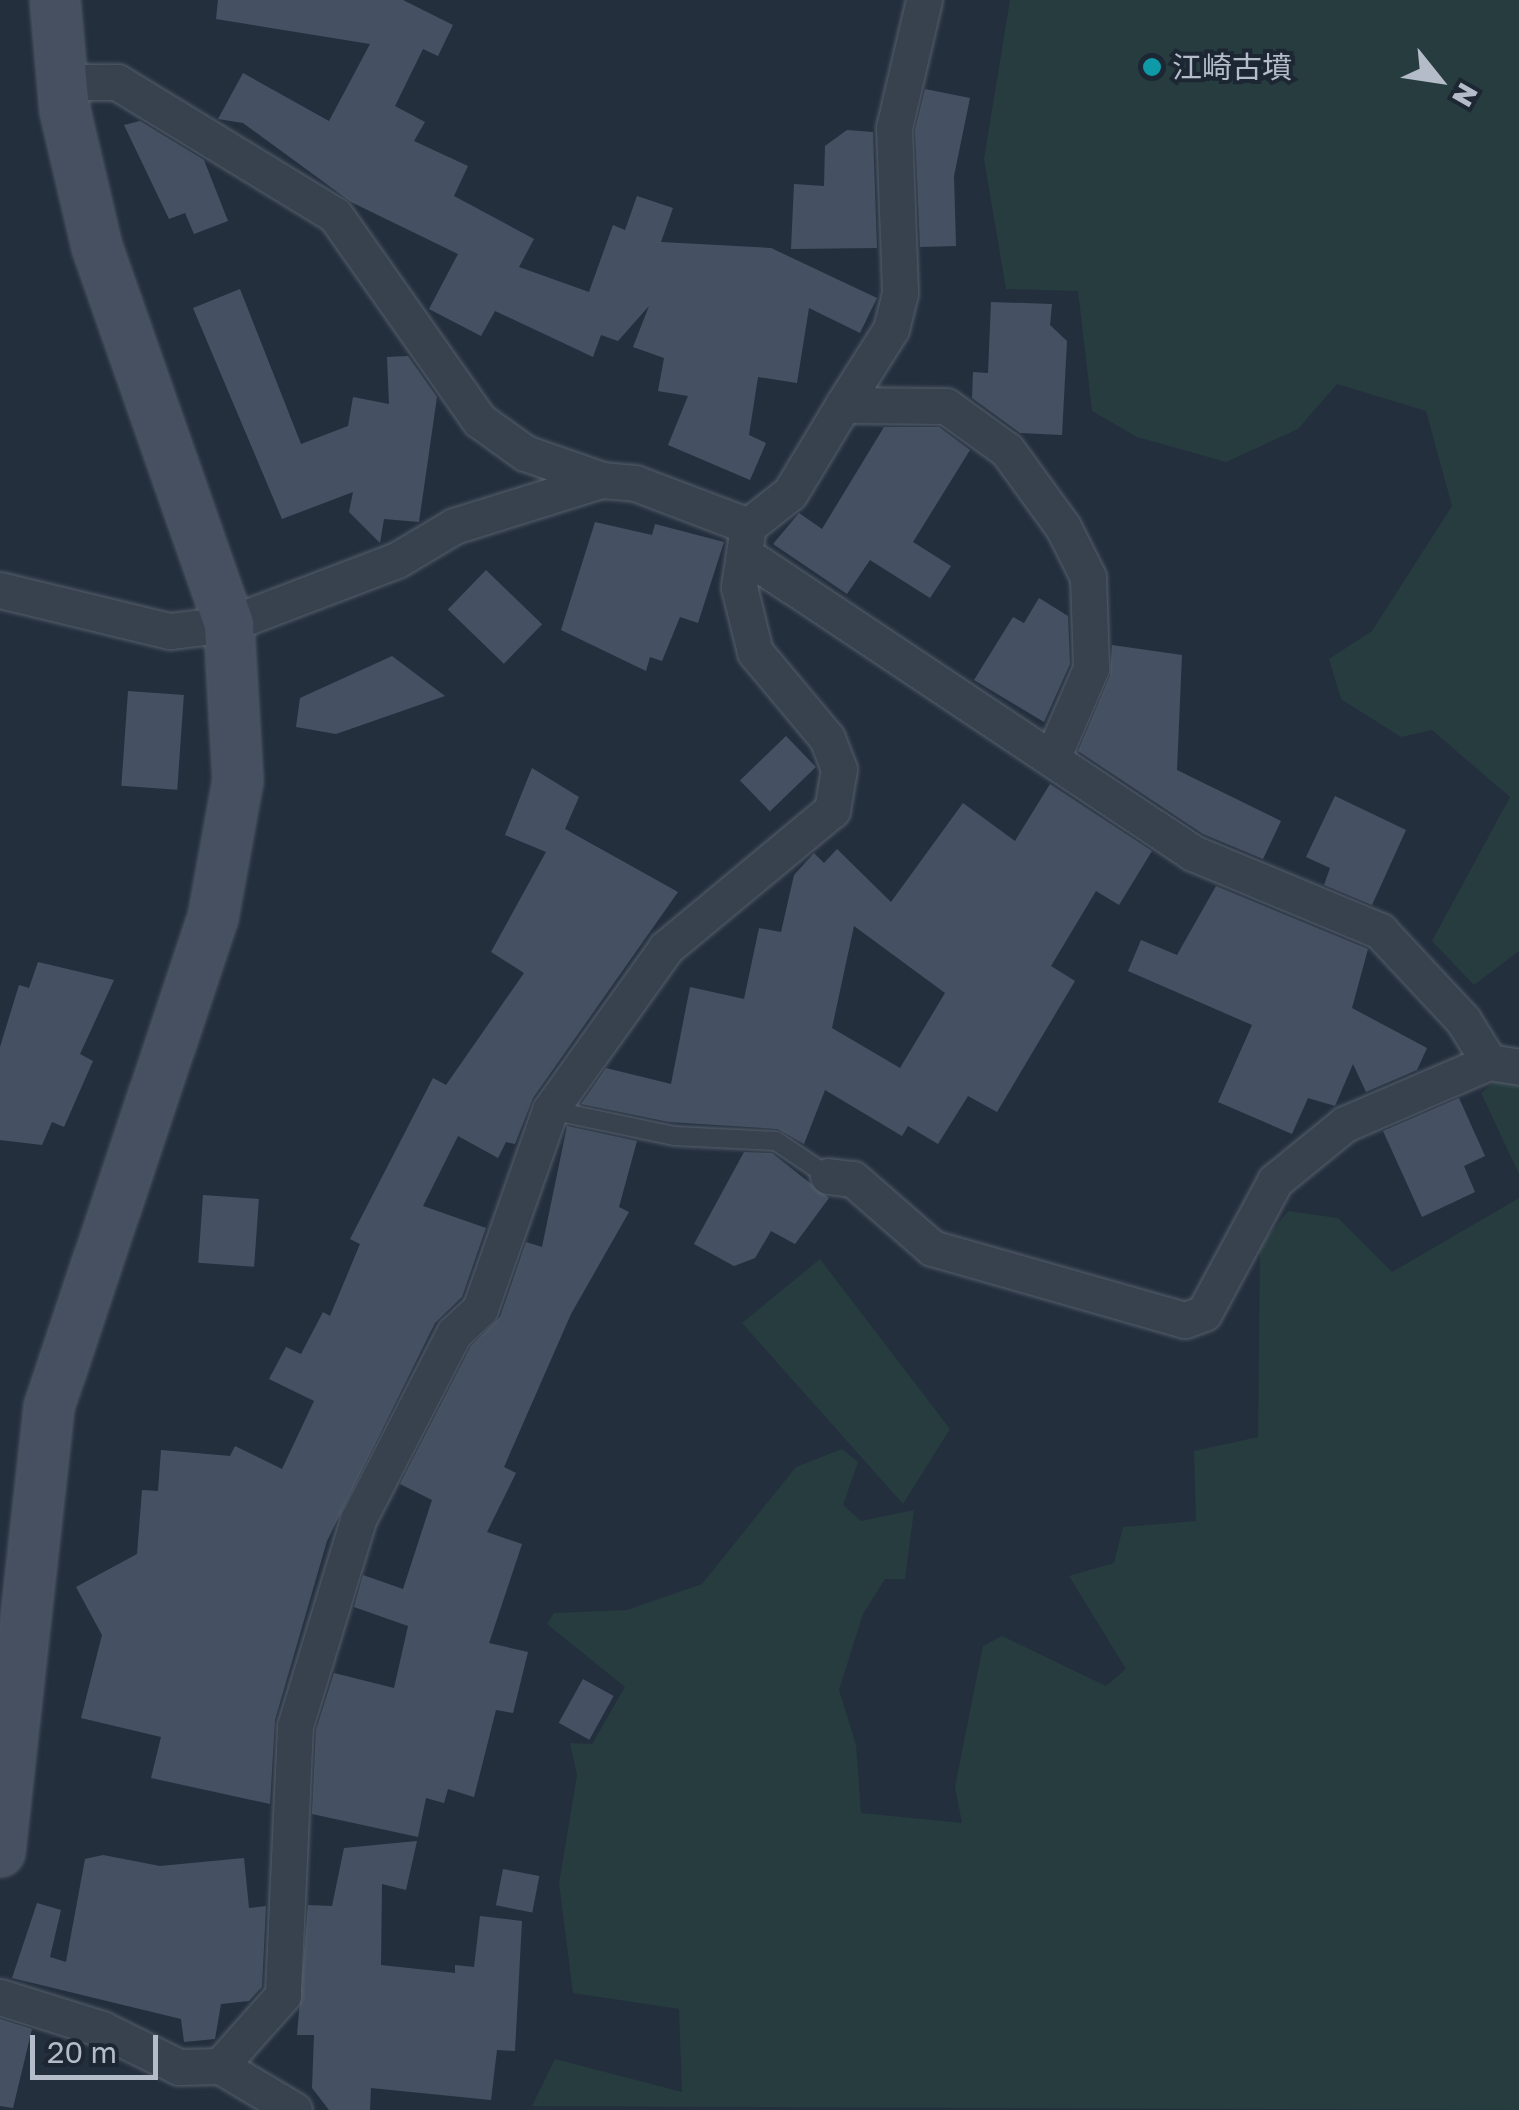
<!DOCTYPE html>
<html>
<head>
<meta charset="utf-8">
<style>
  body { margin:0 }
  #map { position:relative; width:1519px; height:2110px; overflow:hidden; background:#242f3e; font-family:"Golos Text","Noto Sans JP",sans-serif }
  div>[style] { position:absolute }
  .green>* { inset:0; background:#263c3f }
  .building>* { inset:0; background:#455162; transform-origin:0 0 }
  .roads { filter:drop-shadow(0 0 2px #565f6c) drop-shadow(0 0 2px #565f6c) }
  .lane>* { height:18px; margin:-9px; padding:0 9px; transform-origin:9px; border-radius:9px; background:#38414e }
  .street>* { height:35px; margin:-17.5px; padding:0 17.5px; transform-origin:17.5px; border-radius:17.5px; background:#38414e }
  .secondary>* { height:48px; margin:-24px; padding:0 24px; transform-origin:24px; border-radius:24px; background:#465061 }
  .dots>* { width:28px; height:28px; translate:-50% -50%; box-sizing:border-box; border:5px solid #1d2633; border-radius:50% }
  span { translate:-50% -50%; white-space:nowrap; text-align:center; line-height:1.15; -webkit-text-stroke:8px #1d2633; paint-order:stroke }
  .poi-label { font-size:30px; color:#b4bcc9 }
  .left { translate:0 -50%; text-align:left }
  .north { position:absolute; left:1389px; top:30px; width:100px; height:100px; -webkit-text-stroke:8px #1d2633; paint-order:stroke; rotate:120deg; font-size:28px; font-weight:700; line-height:40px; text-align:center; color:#b4bcc9 }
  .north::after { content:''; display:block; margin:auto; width:35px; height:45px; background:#b4bcc9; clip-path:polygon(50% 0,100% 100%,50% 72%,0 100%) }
  .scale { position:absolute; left:30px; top:2035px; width:128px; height:45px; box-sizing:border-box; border:5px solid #b4bcc9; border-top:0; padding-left:12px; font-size:30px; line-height:35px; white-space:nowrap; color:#b4bcc9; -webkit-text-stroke:8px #1d2633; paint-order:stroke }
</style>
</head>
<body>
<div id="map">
  <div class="green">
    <div style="clip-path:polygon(1010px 0,1519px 0,1519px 951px,1474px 985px,1432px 941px,1510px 797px,1432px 730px,1401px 737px,1341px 699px,1329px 659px,1372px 631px,1452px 506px,1426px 411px,1337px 384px,1298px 429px,1226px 462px,1137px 437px,1092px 411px,1078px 291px,1006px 289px,984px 159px)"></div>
    <div style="clip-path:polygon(1519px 1061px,1519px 1174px,1481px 1093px)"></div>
    <div style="clip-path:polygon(1519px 1198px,1519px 2110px,532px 2106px,555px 2059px,682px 2092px,679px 2009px,573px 1993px,559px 1883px,577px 1775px,570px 1743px,592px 1744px,625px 1687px,547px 1624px,554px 1613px,627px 1610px,702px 1584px,796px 1467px,842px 1449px,858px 1462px,843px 1505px,861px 1521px,914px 1510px,905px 1579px,885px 1579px,863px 1614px,839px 1690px,856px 1745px,861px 1813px,962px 1823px,955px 1787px,983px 1646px,1002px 1636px,1106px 1686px,1126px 1669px,1069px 1576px,1114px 1563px,1123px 1527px,1196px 1521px,1194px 1451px,1258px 1437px,1260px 1246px,1288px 1211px,1338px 1218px,1392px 1272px)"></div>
    <div style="clip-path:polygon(820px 1259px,950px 1429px,903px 1504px,742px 1323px)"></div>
  </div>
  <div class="building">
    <div style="clip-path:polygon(218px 0,403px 0,453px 25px,438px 56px,423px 49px,395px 106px,425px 122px,414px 141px,468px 166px,454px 196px,534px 239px,519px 267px,589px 292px,613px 225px,625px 230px,637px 196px,673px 208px,661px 242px,771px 248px,877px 298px,860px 333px,809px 308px,797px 383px,758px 377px,749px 435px,766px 443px,750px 480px,668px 445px,688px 396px,658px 391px,664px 358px,633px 347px,649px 306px,618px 341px,601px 335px,593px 357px,495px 311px,481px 336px,429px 309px,458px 254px,351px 202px,243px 123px,218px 119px,243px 73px,329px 121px,370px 44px,216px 19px)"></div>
    <div style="clip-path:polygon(925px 89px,970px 98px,954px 176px,956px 246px,920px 247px,915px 130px)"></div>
    <div style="clip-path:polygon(140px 121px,204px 160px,228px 221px,194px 234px,185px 213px,169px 219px,124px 125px)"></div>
    <div style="clip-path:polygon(847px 130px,873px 132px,877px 248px,791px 249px,794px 184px,824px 186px,825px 146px)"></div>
    <div style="clip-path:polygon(240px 289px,301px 444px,348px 426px,353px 397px,389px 404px,387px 357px,408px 356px,437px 397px,419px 522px,384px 519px,380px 543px,349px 512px,353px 492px,282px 519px,193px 308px)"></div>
    <div style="clip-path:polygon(991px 302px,1052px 304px,1050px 325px,1067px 341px,1062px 435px,1020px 433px,972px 398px,973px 372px,988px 373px)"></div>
    <div style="clip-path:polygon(884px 427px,939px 427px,970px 450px,913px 542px,951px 566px,930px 598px,870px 560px,847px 594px,773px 544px,799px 513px,822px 529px)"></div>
    <div style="clip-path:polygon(595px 522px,652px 535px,655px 524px,724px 542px,698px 623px,680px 617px,662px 661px,650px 657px,646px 671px,561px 630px)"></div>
    <div style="left:486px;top:570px;width:78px;height:55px;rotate:44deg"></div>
    <div style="clip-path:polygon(1039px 598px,1068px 616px,1070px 664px,1044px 722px,974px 680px,1013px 617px,1024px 623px)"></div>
    <div style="clip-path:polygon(1112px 645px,1182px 655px,1177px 770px,1281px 821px,1263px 859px,1203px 834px,1078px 751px,1110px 676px)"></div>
    <div style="clip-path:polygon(392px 656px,445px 696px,336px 734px,296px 727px,300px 698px)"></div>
    <div style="left:128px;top:691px;width:56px;height:95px;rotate:4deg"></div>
    <div style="left:786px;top:736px;width:43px;height:64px;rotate:46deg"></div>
    <div style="clip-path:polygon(532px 768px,579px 797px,565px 829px,678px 892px,533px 1098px,515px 1144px,506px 1142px,498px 1158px,458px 1136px,423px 1206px,486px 1228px,462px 1297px,435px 1323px,327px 1541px,275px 1720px,270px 1804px,151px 1778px,161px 1737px,81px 1718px,102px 1635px,76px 1587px,137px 1554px,142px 1490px,158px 1491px,161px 1450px,230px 1456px,235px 1446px,282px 1469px,314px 1401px,269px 1379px,286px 1347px,301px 1354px,323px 1312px,330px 1316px,360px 1244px,350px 1239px,433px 1078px,446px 1085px,524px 973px,491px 952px,546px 852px,505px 835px)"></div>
    <div style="clip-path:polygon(evenodd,1050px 784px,1152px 851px,1119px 905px,1096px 891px,1051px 966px,1075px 981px,997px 1112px,968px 1096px,938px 1144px,908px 1126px,902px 1136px,825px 1090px,804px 1144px,778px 1129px,669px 1122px,581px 1104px,606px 1068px,671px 1084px,690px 987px,744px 999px,759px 928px,781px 932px,794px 875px,814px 853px,824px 863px,837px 849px,891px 902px,963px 803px,1015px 841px,1050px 784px,854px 926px,945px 993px,900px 1068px,832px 1028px,854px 926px)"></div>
    <div style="clip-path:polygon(1335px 796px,1406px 830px,1372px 905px,1324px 885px,1330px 868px,1306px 857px)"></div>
    <div style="clip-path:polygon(1216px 886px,1368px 949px,1352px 1008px,1427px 1048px,1417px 1070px,1366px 1092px,1353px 1064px,1335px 1106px,1308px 1098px,1292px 1134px,1218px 1102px,1252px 1025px,1128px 971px,1141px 940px,1177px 955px)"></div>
    <div style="clip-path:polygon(38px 962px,114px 980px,80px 1054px,93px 1061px,64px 1127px,52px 1122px,42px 1145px,0 1140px,0 1047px,19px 985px,29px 988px)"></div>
    <div style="clip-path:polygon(1459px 1098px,1485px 1156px,1464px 1166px,1475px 1192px,1422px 1217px,1383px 1131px)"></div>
    <div style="clip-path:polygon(567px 1126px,637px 1141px,619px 1207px,629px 1212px,571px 1314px,504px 1467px,516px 1473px,487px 1532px,522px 1544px,489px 1643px,528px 1652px,513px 1713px,496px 1710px,474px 1797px,448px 1789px,444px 1803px,426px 1798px,418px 1837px,312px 1814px,316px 1730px,334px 1673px,394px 1688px,408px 1626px,354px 1607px,363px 1575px,403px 1589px,432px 1500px,400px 1484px,471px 1346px,500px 1317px,526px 1242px,542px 1247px)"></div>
    <div style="clip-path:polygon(744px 1152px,772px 1153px,829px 1198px,795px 1244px,771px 1231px,755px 1258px,734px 1266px,694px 1244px)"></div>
    <div style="left:203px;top:1195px;width:56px;height:68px;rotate:4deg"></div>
    <div style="left:583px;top:1679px;width:35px;height:50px;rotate:29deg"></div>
    <div style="clip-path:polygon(417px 1841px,406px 1890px,382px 1884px,381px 1965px,455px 1973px,455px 1965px,474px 1967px,480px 1916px,522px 1921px,515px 2051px,497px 2050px,491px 2100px,371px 2088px,370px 2110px,329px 2110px,312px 2088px,314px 2035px,297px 2035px,308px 1905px,332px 1906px,344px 1848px)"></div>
    <div style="clip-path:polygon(103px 1855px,160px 1866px,244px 1858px,249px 1908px,266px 1906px,262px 1987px,249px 2001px,221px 2004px,215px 2039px,184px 2042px,181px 2019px,12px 1978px,37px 1903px,61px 1910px,50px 1957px,66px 1962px,85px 1859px)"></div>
    <div style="left:503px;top:1869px;width:37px;height:37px;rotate:11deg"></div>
    <div style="clip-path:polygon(0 2019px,32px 2029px,13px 2108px,0 2106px)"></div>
  </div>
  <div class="roads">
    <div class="lane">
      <div style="left:550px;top:1110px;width:127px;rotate:11.8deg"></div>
      <div style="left:674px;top:1136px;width:102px;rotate:2.8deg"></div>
      <div style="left:776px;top:1141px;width:63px;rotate:33.9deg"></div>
    </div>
    <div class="street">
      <div style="left:924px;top:0;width:131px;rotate:103.2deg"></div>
      <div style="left:894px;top:128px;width:165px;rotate:87.9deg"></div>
      <div style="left:900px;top:293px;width:37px;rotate:104deg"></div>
      <div style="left:891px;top:329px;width:90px;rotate:122.3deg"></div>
      <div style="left:843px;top:405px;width:103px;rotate:0.6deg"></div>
      <div style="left:946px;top:406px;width:75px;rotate:35.8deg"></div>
      <div style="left:1007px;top:450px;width:95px;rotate:54deg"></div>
      <div style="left:1063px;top:527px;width:56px;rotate:63.4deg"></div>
      <div style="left:1088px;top:577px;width:91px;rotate:88.1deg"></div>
      <div style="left:1091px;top:668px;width:98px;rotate:113.4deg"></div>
      <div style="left:62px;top:82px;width:55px"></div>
      <div style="left:117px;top:82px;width:255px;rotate:31.4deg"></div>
      <div style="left:335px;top:215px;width:251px;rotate:54.9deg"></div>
      <div style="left:479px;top:420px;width:57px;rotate:35.7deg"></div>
      <div style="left:525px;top:453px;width:82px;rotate:19.3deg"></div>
      <div style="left:748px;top:526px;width:53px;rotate:-38.2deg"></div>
      <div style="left:790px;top:493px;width:103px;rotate:-58.9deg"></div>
      <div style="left:750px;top:558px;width:532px;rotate:33.66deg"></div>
      <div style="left:1193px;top:853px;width:203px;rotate:22.6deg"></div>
      <div style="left:1380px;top:931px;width:122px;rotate:47deg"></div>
      <div style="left:1463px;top:1020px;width:49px;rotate:58.2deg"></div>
      <div style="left:1489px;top:1062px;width:30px;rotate:9deg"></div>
      <div style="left:0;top:590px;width:175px;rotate:13.6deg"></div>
      <div style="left:170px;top:631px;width:59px;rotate:-6.8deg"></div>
      <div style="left:229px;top:624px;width:180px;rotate:-20.9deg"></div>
      <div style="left:397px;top:560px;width:66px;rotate:-30.8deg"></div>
      <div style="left:454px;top:526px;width:155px;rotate:-17.3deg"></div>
      <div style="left:602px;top:480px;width:33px;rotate:5deg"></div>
      <div style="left:635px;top:483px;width:121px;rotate:20.8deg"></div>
      <div style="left:748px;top:526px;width:62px;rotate:98.4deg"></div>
      <div style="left:739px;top:587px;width:67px;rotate:76.2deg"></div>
      <div style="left:755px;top:652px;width:112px;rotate:50.1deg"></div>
      <div style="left:827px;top:738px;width:33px;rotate:69deg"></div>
      <div style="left:839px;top:769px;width:42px;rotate:99.7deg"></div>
      <div style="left:832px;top:810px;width:216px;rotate:140.3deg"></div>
      <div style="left:666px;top:948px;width:199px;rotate:125.6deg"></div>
      <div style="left:550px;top:1110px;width:211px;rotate:109.4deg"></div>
      <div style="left:480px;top:1309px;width:35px;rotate:137deg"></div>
      <div style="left:454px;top:1333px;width:210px;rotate:117.2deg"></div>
      <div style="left:358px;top:1520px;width:215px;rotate:107deg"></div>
      <div style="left:295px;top:1726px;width:269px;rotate:92.6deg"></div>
      <div style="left:283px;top:1995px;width:95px;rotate:131.6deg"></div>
      <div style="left:828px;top:1176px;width:25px;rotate:7deg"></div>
      <div style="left:853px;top:1179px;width:105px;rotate:41.1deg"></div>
      <div style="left:932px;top:1248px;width:263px;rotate:15.9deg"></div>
      <div style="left:1185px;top:1320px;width:20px;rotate:-20deg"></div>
      <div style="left:1204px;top:1313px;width:150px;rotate:-61.7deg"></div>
      <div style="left:1275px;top:1181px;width:90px;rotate:-39.2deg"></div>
      <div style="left:1345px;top:1124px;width:157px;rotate:-23.3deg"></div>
      <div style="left:0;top:1997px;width:107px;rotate:17.4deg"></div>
      <div style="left:102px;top:2029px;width:86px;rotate:26.3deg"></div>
      <div style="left:179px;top:2067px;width:41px;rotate:-1.4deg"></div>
      <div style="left:220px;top:2066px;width:86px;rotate:30.7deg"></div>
    </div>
    <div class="secondary">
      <div style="left:0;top:1852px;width:448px;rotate:-83.7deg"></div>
      <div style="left:49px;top:1407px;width:516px;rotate:-71.46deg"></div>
      <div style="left:213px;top:918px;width:139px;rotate:-79.7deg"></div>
      <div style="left:238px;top:781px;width:157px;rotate:-93.3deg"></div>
      <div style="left:229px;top:624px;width:399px;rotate:-109.3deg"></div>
      <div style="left:97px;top:247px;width:140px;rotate:-103.2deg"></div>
      <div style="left:65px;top:111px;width:111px;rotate:-95.1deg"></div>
    </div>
  </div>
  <div class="dots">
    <div style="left:1152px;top:67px;background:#0f9aa8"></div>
  </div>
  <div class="poi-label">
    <span class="left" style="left:1172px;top:67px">江崎古墳</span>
  </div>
  <div class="north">N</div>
  <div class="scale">20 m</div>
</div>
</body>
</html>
